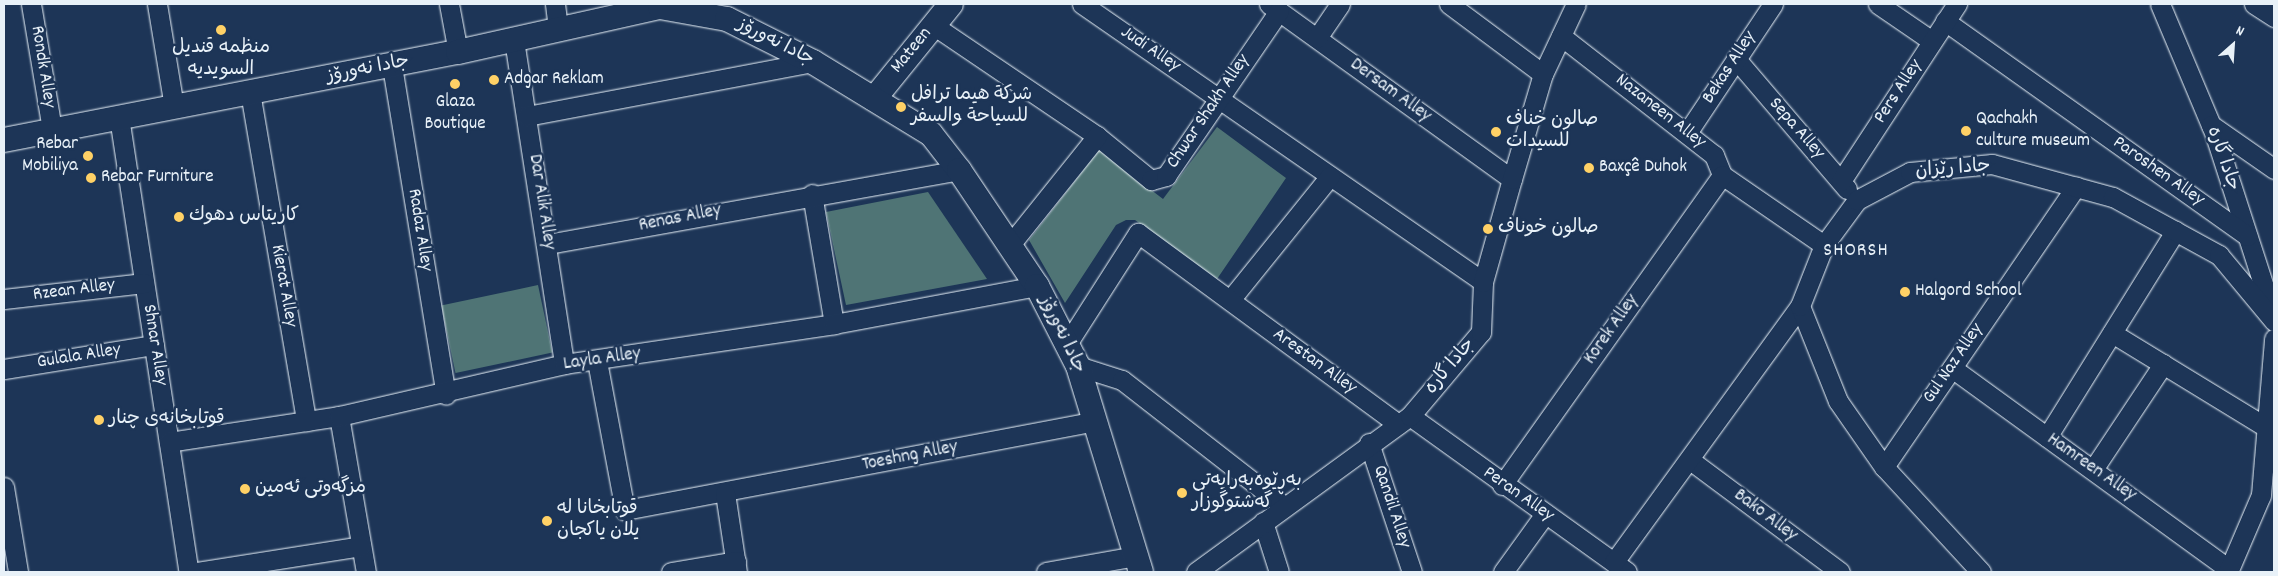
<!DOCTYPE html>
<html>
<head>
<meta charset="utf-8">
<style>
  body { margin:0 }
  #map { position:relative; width:2278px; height:576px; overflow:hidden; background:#1d3557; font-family:Dekko,"Playpen Sans Arabic",sans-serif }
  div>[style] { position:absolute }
  .green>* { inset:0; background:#4f7475; transform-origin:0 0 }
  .roads { filter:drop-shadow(0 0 1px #e8f1f8) drop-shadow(0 0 1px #e8f1f8) }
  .minor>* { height:19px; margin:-9.5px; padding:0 9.5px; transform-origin:9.5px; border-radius:9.5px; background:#1d3557 }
  .tertiary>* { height:24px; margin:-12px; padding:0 12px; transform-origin:12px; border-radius:12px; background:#1d3557 }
  .dots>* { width:14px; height:14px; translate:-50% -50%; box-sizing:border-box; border:2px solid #1d3557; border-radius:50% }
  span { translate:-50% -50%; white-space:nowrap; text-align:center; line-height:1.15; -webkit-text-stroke:5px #1d3557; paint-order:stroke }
  .street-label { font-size:19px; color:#e8f1f8 }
  .poi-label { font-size:19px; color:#e8f1f8 }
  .left { translate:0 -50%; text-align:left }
  .right { translate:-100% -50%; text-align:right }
  .neighbourhood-label { font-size:20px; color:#e8f1f8; letter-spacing:1px }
  .frame { position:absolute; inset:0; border:5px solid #e8f1f8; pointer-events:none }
  .north { position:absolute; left:2208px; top:20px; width:50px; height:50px; -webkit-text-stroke:4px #1d3557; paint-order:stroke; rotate:26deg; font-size:14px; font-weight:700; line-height:20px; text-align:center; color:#e8f1f8 }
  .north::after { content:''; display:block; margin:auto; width:18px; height:22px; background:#e8f1f8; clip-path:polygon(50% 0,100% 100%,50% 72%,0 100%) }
</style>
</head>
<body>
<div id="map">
  <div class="green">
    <div style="clip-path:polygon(1217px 127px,1286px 178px,1217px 279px,1135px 220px,1126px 220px,1116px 225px,1065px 303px,1029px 240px,1099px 150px,1163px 199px)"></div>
    <div style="clip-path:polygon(928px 192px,987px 279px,846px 305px,826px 212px)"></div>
    <div style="left:538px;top:285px;width:69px;height:99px;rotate:78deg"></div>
  </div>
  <div class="roads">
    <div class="minor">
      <div style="left:31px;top:4px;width:128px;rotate:80.5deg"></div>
      <div style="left:157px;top:4px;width:104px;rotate:80.6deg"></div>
      <div style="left:449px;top:4px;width:49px;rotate:79.4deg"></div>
      <div style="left:555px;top:4px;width:26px;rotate:83deg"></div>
      <div style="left:1082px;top:4px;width:488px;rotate:34.7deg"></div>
      <div style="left:1269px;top:4px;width:299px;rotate:35.8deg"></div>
      <div style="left:1449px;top:4px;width:117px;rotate:36.7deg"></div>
      <div style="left:1878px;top:4px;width:65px;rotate:34.4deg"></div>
      <div style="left:2160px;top:4px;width:142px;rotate:67.2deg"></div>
      <div style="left:2215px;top:135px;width:186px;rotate:72.1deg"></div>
      <div style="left:2254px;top:4px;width:24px;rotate:33deg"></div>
      <div style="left:1945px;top:21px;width:371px;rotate:35.4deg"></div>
      <div style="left:933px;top:25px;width:198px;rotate:34.1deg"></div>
      <div style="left:1097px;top:136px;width:70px;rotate:39.2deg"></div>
      <div style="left:1151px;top:180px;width:16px;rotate:-15deg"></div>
      <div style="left:1166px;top:176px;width:200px;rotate:-55.6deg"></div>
      <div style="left:1561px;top:36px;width:194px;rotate:37.9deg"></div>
      <div style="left:1714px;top:155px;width:22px;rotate:68deg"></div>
      <div style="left:1722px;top:175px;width:124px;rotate:34.5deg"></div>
      <div style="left:1317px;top:38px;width:41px;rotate:-55.9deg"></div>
      <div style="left:514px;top:40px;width:328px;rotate:81.2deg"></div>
      <div style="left:1736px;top:59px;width:171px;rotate:49.5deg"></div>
      <div style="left:392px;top:66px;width:333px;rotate:80.7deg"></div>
      <div style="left:250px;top:92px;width:334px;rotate:80.3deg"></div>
      <div style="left:527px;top:116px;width:291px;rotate:-10.7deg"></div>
      <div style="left:119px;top:117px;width:460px;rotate:81.3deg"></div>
      <div style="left:2211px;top:125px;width:77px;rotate:34.9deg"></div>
      <div style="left:1687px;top:133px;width:155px;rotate:-56.3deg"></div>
      <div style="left:1841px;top:181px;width:212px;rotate:-56.8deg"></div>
      <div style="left:812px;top:194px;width:132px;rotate:80.4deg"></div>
      <div style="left:548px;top:244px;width:418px;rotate:-10.2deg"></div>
      <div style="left:1009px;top:246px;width:141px;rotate:-51.3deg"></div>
      <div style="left:4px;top:299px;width:141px;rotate:-6.5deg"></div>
      <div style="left:1230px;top:300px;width:159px;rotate:-51.1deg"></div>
      <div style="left:2112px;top:333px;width:180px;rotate:31.4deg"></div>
      <div style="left:1067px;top:344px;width:132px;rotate:-57.4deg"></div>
      <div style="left:1138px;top:233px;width:323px;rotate:36.3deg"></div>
      <div style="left:597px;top:361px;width:152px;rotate:79.4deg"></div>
      <div style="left:625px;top:510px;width:478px;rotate:-10.7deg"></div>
      <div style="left:1078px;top:366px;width:46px;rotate:17.7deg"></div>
      <div style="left:1122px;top:380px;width:205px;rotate:37.9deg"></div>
      <div style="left:1952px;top:368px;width:342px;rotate:36deg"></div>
      <div style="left:4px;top:369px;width:152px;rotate:-9.1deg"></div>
      <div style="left:339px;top:416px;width:158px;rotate:80.2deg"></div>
      <div style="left:1410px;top:416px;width:267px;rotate:35.7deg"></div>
      <div style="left:2047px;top:437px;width:243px;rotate:-58.1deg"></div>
      <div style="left:169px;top:442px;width:172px;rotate:-8.7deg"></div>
      <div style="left:339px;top:416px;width:231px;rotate:-13deg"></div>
      <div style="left:564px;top:364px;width:273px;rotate:-8.4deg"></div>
      <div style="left:834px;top:324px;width:207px;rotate:-10.6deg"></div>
      <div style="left:1369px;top:443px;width:136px;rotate:71.6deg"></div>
      <div style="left:1690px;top:460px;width:187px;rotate:36.7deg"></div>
      <div style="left:1884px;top:467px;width:340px;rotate:-55.6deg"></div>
      <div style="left:2094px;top:468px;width:125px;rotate:-56.4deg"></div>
      <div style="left:1502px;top:485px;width:380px;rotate:-54.6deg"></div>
      <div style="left:4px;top:487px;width:86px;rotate:80.6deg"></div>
      <div style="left:725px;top:493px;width:80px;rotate:81.4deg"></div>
      <div style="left:1263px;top:522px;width:52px;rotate:72.3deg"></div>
      <div style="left:1614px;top:562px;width:316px;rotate:-54deg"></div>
      <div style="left:197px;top:572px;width:166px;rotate:-9deg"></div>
      <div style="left:671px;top:572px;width:66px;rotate:-9.6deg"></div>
      <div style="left:1046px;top:572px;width:91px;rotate:-10.1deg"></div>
      <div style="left:1196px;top:572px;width:265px;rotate:-36.1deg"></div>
      <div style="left:1410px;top:416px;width:110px;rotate:-49.8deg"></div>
      <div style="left:1481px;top:332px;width:50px;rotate:-87.7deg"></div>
      <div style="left:1483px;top:282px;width:107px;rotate:-74.3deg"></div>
      <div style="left:1512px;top:179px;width:109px;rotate:-73.6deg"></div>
      <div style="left:1543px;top:74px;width:77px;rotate:-64.8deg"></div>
      <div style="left:1503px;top:572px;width:72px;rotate:-54.1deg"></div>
      <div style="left:1981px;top:572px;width:143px;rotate:-132.7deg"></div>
      <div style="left:1884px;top:467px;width:80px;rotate:-124.9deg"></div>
      <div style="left:1838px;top:401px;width:102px;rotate:-111.8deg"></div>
      <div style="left:1800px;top:306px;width:66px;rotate:-68.5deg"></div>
      <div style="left:1824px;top:245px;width:56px;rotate:-53.7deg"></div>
      <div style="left:1857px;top:200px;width:60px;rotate:-27.8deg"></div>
      <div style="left:1910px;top:172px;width:82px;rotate:-5.6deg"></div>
      <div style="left:1992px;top:164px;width:125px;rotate:15.3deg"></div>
      <div style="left:2113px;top:197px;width:121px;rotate:28.7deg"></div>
      <div style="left:2219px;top:255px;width:86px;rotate:50.2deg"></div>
      <div style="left:2228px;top:572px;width:84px;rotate:-66.8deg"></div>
      <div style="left:2261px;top:495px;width:157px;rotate:-85.2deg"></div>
    </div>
    <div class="tertiary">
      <div style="left:874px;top:99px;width:122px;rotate:-51deg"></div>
      <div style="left:4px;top:140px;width:462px;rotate:-11deg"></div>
      <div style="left:458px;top:52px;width:207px;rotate:-12.6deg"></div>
      <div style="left:660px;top:7px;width:68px;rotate:10.2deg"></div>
      <div style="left:727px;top:19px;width:96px;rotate:26.6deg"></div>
      <div style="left:813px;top:62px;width:138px;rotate:31.4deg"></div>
      <div style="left:931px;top:134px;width:46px;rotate:52.1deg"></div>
      <div style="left:959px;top:170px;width:140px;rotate:56.1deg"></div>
      <div style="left:1037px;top:286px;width:90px;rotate:62.9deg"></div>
      <div style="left:1078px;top:366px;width:215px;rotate:73deg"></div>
    </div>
  </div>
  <div class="dots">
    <div style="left:221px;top:30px;background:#ffd166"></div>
    <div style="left:494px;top:80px;background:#ffd166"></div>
    <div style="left:455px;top:84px;background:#ffd166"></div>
    <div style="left:901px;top:107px;background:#ffd166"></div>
    <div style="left:1966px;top:131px;background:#ffd166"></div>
    <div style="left:1496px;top:132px;background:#ffd166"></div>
    <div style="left:88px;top:156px;background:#ffd166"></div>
    <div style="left:1589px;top:168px;background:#ffd166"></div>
    <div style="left:91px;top:178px;background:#ffd166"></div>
    <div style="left:179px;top:217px;background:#ffd166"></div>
    <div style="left:1488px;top:229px;background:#ffd166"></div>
    <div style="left:1905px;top:292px;background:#ffd166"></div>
    <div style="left:99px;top:420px;background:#ffd166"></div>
    <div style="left:245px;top:489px;background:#ffd166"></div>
    <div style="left:1182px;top:493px;background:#ffd166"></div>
    <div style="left:547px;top:521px;background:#ffd166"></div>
  </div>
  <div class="street-label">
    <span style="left:775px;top:43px;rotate:27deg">جادا نەورۆز</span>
    <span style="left:1150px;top:50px;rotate:34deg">Judi Alley</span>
    <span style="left:912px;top:51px;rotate:-51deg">Mateen</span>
    <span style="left:42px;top:67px;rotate:81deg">Rondk Alley</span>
    <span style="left:1730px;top:68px;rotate:-57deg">Bekas Alley</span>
    <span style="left:368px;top:70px;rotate:-11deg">جادا نەورۆز</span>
    <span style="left:1390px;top:91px;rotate:36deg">Dersam Alley</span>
    <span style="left:1899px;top:92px;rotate:-57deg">Pers Alley</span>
    <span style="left:1209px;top:112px;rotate:-56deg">Chwar Shakh Alley</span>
    <span style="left:1660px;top:112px;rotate:38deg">Nazaneen Alley</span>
    <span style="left:1796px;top:129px;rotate:49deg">Sepa Alley</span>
    <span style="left:2222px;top:159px;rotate:71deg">جادا گارە</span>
    <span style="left:1953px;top:170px;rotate:-4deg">جادا رێزان</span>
    <span style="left:2158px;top:172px;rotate:35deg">Paroshen Alley</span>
    <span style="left:541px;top:202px;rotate:81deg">Dar Alik Alley</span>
    <span style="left:680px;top:219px;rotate:-11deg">Renas Alley</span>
    <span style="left:419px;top:230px;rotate:81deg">Radaz Alley</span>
    <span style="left:283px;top:286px;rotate:80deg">Kierat Alley</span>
    <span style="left:74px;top:291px;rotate:-7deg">Rzean Alley</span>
    <span style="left:1612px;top:330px;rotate:-55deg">Korek Alley</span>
    <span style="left:1061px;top:335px;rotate:64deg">جادا نەورۆز</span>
    <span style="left:154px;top:345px;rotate:81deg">Shnar Alley</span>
    <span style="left:79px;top:357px;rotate:-9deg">Gulala Alley</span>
    <span style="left:602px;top:360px;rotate:-8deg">Layla Alley</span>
    <span style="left:1314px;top:362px;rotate:36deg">Arestan Alley</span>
    <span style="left:1954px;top:364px;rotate:-56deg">Gul Naz Alley</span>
    <span style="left:1451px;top:367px;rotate:-50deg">جادا گارە</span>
    <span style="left:910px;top:457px;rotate:-11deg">Toeshng Alley</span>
    <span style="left:2091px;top:468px;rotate:35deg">Hamreen Alley</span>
    <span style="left:1518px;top:495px;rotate:35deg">Peran Alley</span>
    <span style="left:1391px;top:507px;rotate:72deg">Qandil Alley</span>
    <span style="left:1765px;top:516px;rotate:37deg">Bako Alley</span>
  </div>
  <div class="poi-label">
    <span style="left:221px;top:60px">منظمه قنديل<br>السويديه</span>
    <span class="left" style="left:504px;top:80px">Adgar Reklam</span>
    <span class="left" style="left:911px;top:107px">شركة هيما ترافل<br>للسياحة والسفر</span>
    <span style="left:455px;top:114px">Glaza<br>Boutique</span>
    <span class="left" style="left:1976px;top:131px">Qachakh<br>culture museum</span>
    <span class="left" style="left:1506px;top:132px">صالون خناف<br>للسيدات</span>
    <span class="right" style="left:78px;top:156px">Rebar<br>Mobiliya</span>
    <span class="left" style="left:1599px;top:168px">Baxçê Duhok</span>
    <span class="left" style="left:101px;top:178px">Rebar Furniture</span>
    <span class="left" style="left:189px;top:217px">كاريتاس دهوك</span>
    <span class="left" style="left:1498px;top:229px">صالون خوناف</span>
    <span class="left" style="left:1915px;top:292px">Halgord School</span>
    <span class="left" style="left:109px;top:420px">قوتابخانەی چنار</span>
    <span class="left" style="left:1192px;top:493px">بەڕێوەبەرایەتی<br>گەشتوگوزار</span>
    <span class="left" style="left:255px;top:489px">مزگەوتی ئەمین</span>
    <span class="left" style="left:557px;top:521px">قوتابخانا له<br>يلان ياكجان</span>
  </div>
  <div class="neighbourhood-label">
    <span style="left:1856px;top:251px">SHORSH</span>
  </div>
  <div class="frame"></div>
  <div class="north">N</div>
</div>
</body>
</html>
